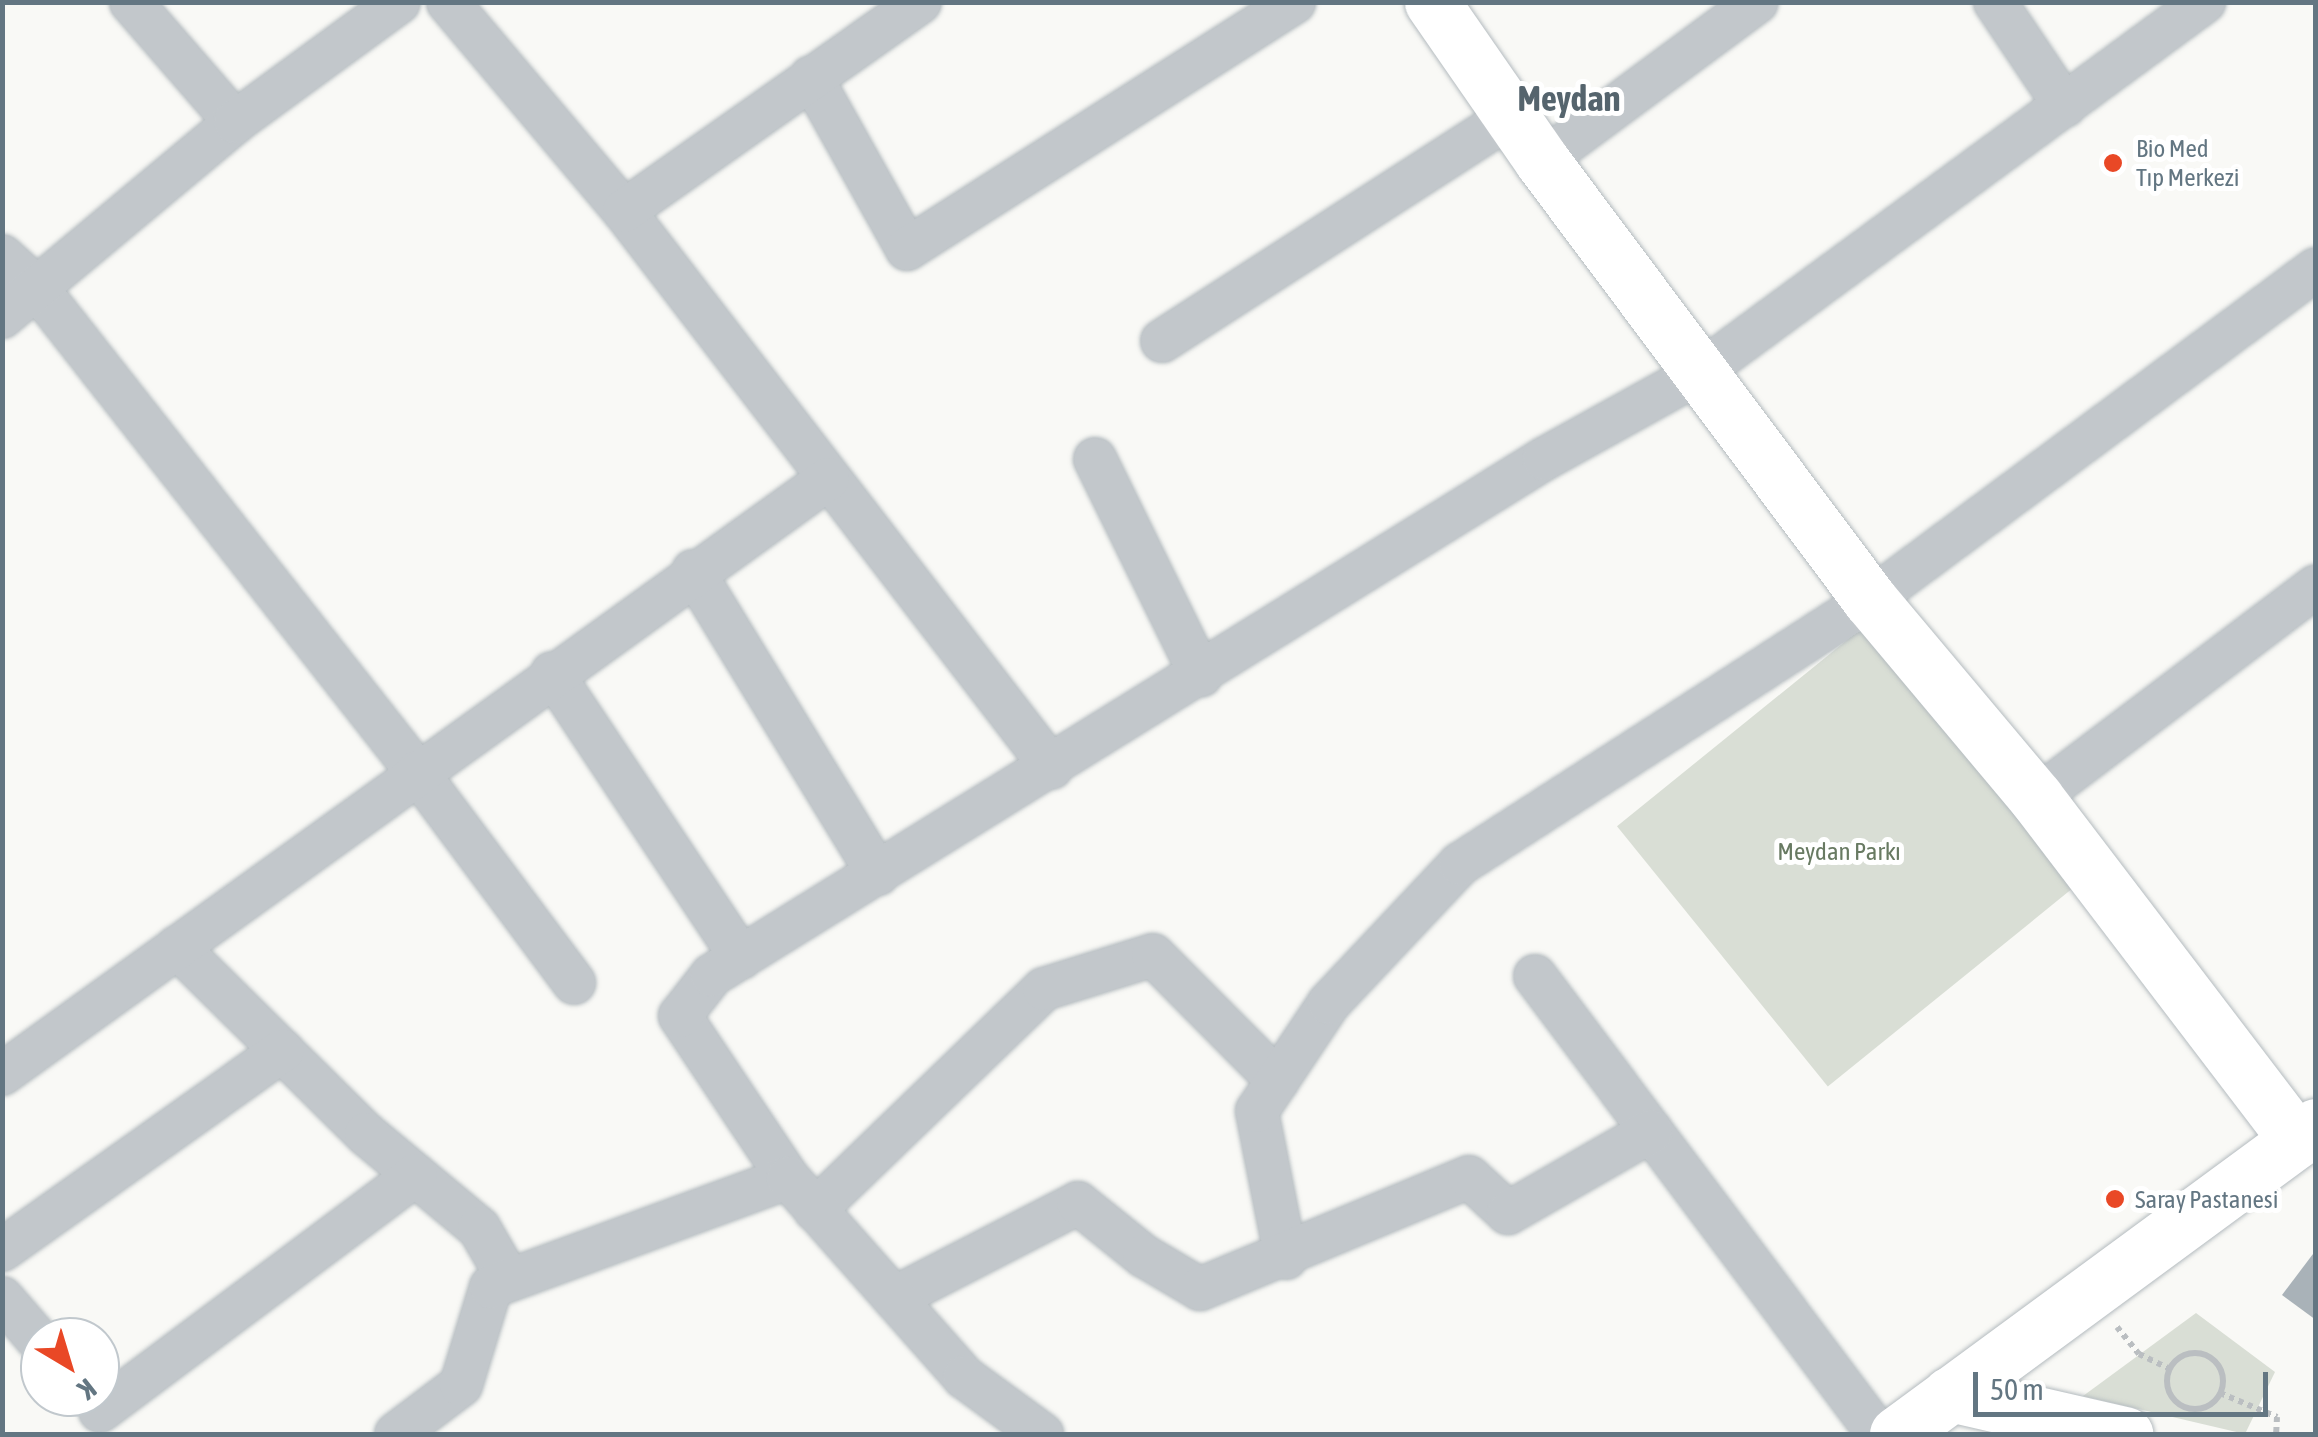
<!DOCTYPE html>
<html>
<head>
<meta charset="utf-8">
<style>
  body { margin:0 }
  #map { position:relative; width:2318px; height:1437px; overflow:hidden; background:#f9f9f6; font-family:"Asap Condensed",sans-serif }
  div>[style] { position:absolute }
  .green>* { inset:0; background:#d9ded5; transform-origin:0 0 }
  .building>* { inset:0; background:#a9b2b8 }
  .path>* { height:6px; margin-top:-3px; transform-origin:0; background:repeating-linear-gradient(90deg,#babec1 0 5px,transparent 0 10px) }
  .path>.ring { margin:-3px; padding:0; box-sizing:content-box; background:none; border:6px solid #babec1; border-radius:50% }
  .roads { filter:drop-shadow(0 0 2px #b4bbbf) drop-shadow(0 0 2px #b4bbbf) }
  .street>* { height:42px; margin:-21px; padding:0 21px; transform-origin:21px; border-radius:21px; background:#c2c7cb }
  .secondary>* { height:55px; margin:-27.5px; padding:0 27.5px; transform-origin:27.5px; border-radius:27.5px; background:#fff }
  .dots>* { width:28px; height:28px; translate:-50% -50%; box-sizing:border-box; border:5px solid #fff; border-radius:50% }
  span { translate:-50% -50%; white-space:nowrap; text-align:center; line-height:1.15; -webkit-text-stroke:10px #fff; paint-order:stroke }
  .poi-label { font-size:25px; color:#637682 }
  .left { translate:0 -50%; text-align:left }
  .park-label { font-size:25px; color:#687a62 }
  .district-label { font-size:35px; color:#55646d; font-weight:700 }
  .frame { position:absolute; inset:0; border:5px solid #637682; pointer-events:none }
  .north { position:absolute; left:20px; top:1317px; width:100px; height:100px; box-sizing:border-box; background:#fff; border:2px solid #c1c8cd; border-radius:50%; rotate:142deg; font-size:28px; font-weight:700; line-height:40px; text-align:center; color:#637682 }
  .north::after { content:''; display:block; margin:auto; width:35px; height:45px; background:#e94826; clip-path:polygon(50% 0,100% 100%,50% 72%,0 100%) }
  .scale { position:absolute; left:1973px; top:1372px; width:295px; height:45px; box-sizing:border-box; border:5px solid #637682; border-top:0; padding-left:12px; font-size:30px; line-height:35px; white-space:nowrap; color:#637682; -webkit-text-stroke:8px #fff; paint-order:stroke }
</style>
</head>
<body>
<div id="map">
  <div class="green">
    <div style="left:1868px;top:623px;width:335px;height:323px;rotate:51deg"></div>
    <div style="clip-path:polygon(2196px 1313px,2275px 1372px,2245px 1434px,2083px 1396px)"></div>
  </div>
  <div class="building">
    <div style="clip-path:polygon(2316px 1250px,2316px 1320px,2282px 1295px)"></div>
  </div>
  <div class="path">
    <div style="left:2117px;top:1327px;width:35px;rotate:51deg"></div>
    <div style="left:2139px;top:1354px;width:34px;rotate:26deg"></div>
    <div class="ring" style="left:2167px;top:1353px;width:50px;height:50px"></div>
    <div style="left:2220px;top:1393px;width:62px;rotate:22.8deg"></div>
    <div style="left:2277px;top:1417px;width:17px;rotate:93deg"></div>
  </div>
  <div class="roads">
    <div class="street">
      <div style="left:131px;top:2px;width:159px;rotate:49.1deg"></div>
      <div style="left:448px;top:2px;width:273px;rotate:49.9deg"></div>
      <div style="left:624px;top:211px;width:702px;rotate:52.46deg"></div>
      <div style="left:1995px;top:2px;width:125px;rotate:56.1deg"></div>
      <div style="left:811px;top:77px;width:197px;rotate:60.8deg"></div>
      <div style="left:907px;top:249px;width:459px;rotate:-32.5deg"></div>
      <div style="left:1542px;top:161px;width:267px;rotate:-36.5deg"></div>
      <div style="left:624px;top:211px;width:362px;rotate:-35.2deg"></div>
      <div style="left:2px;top:256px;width:47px;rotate:42.4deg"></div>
      <div style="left:37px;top:288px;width:615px;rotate:51.86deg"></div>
      <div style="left:417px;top:772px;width:263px;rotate:53.3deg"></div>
      <div style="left:2px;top:317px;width:304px;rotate:-39.9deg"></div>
      <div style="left:235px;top:122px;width:203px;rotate:-36.2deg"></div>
      <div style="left:1162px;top:341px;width:415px;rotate:-32.8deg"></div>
      <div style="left:1095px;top:459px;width:241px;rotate:63.9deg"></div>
      <div style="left:693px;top:571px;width:355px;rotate:58.6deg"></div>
      <div style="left:552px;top:673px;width:342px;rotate:56.4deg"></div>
      <div style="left:2036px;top:798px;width:351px;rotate:-37.1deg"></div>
      <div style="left:177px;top:947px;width:266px;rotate:44.7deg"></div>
      <div style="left:366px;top:1134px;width:147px;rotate:39.8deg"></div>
      <div style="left:479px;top:1228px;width:60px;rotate:60deg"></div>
      <div style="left:1535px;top:976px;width:572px;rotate:53.17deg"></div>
      <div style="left:2px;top:1074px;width:1018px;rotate:-35.77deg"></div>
      <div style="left:788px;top:1178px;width:195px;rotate:-123.7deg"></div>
      <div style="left:680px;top:1016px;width:52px;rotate:-52deg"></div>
      <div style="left:712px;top:975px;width:979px;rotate:-31.81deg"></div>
      <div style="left:1544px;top:459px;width:177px;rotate:-29deg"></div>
      <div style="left:1699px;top:373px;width:627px;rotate:-36.3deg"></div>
      <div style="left:815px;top:1210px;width:318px;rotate:-44deg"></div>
      <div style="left:1044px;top:989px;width:114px;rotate:-17.3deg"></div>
      <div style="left:1153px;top:955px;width:177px;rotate:45.2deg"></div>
      <div style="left:2px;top:1250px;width:344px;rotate:-35.4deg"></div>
      <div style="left:1286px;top:1258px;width:150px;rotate:-101.2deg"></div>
      <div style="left:1257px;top:1111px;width:130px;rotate:-56.3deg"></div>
      <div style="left:1329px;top:1003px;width:191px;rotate:-46.7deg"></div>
      <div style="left:1460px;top:864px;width:488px;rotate:-32.8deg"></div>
      <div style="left:1870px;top:600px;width:555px;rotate:-36.58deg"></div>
      <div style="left:2px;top:1298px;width:58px;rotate:49.2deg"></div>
      <div style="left:894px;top:1298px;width:207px;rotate:-27.3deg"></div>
      <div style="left:1078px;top:1203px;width:85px;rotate:38.8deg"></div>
      <div style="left:1144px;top:1256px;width:65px;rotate:30.5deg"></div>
      <div style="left:1200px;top:1289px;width:291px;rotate:-22.6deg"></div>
      <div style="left:1469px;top:1177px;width:53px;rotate:42.7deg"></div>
      <div style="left:1508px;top:1213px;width:165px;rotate:-29.8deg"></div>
      <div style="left:100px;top:1411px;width:394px;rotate:-36.8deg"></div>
      <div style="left:396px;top:1434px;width:81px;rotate:-37deg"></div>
      <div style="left:461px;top:1385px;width:102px;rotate:-73deg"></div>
      <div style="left:491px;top:1287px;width:316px;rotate:-20.2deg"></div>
      <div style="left:788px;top:1178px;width:266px;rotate:48.5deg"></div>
      <div style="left:964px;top:1377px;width:97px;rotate:36.2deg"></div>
    </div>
    <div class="secondary">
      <div style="left:1432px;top:2px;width:193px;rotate:55.3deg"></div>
      <div style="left:1542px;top:161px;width:548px;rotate:53.23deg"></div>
      <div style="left:1870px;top:600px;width:258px;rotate:50deg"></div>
      <div style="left:2036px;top:798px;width:430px;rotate:52.7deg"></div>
      <div style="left:1950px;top:1394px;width:180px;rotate:12.9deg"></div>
      <div style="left:1897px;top:1434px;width:520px;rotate:-36.32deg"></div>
    </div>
  </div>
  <div class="dots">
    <div style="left:2113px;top:163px;background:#e94826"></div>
    <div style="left:2115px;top:1199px;background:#e94826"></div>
  </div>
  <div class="poi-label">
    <span class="left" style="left:2136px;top:163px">Bio Med<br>Tıp Merkezi</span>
    <span class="left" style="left:2135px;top:1199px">Saray Pastanesi</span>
  </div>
  <div class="park-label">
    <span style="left:1839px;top:851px">Meydan Parkı</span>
  </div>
  <div class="district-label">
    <span style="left:1569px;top:98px">Meydan</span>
  </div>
  <div class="frame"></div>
  <div class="north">K</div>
  <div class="scale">50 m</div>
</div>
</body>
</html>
